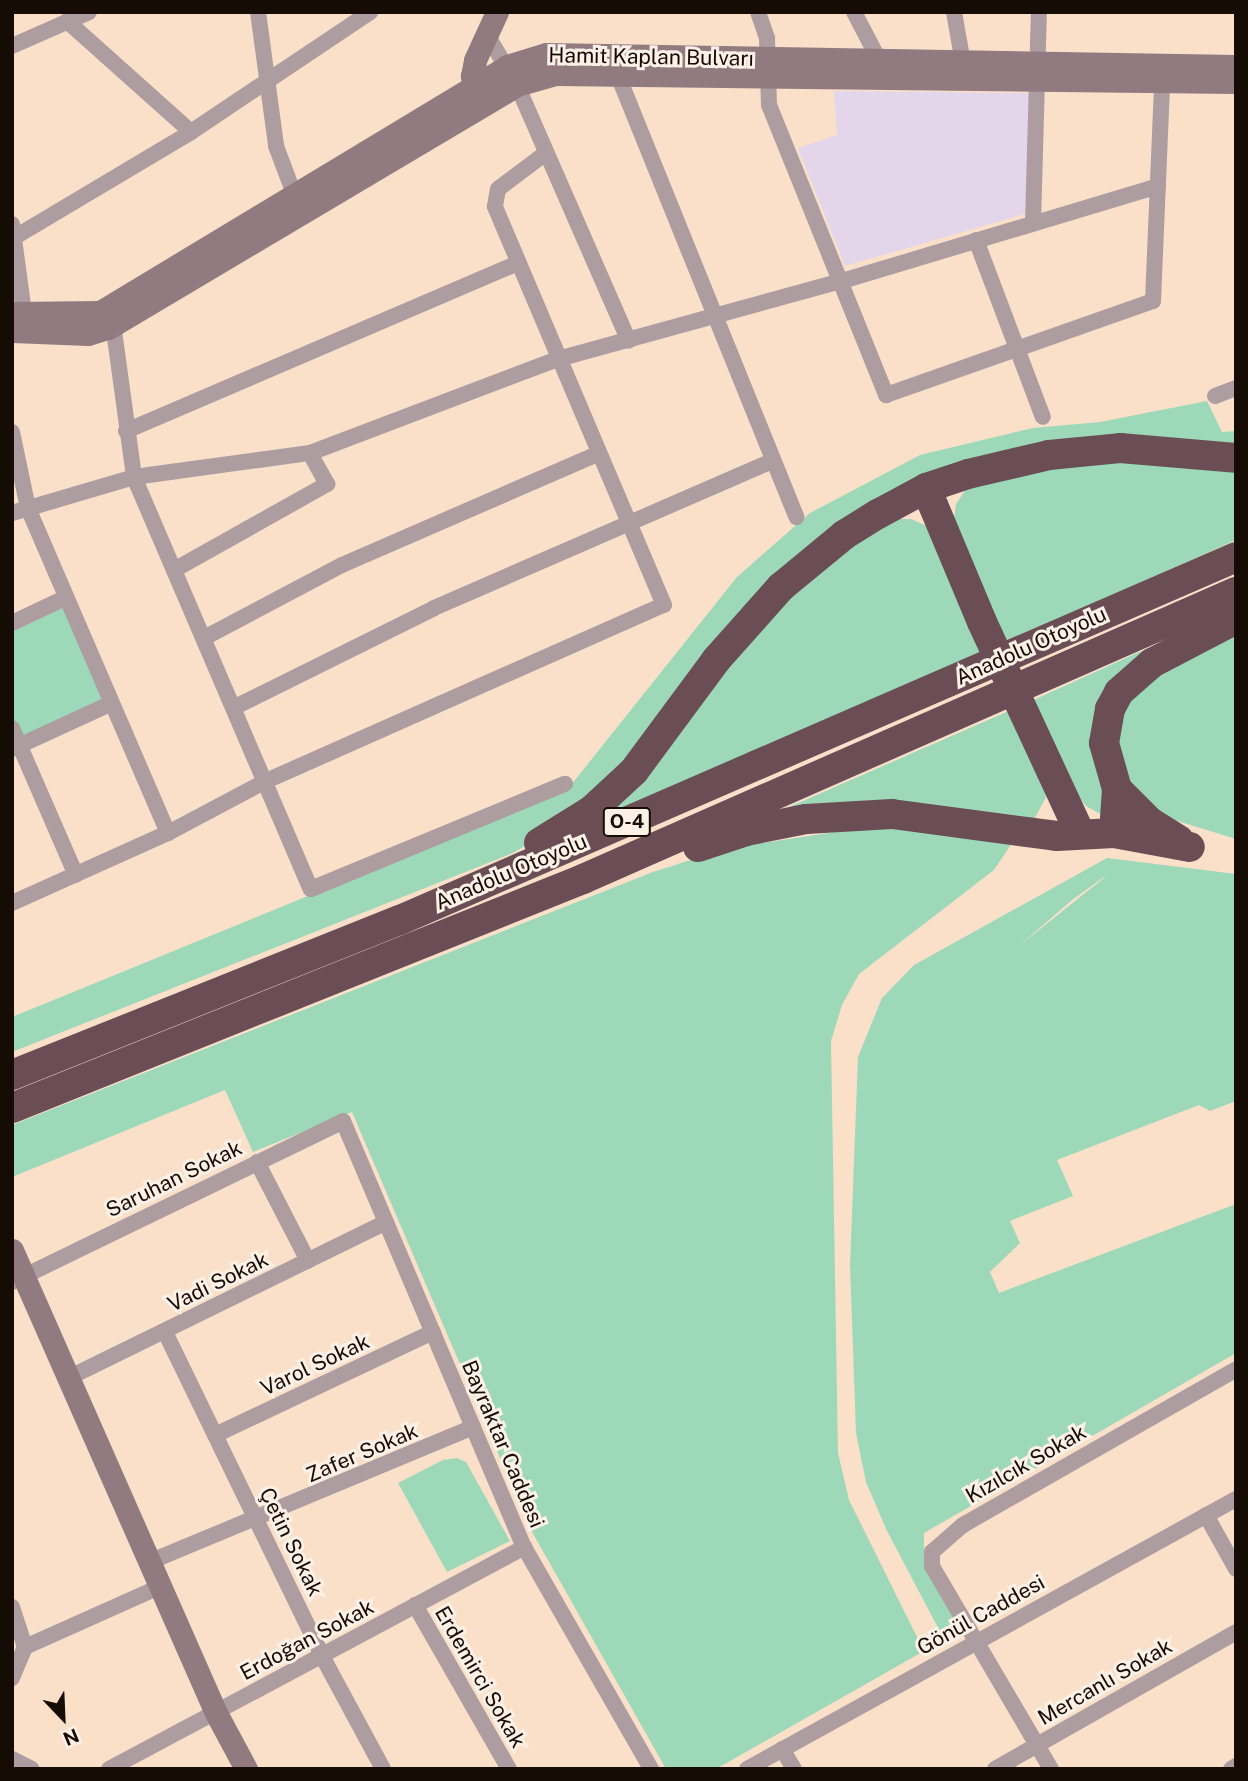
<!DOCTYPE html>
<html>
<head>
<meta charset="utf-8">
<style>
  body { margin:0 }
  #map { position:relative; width:1248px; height:1781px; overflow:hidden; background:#fae0c8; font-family:"Public Sans",sans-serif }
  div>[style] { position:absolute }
  .education>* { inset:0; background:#e3d6ea }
  .green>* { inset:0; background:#9dd9b9 }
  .street>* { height:16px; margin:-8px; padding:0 8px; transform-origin:8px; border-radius:8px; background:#ad9da1 }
  .secondary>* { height:23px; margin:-11.5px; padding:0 11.5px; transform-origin:11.5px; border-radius:11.5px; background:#917b81 }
  .highway>* { height:30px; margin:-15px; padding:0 15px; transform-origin:15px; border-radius:15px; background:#6b4d55 }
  span { translate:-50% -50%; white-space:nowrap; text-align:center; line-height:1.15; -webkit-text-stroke:6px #fbf1e7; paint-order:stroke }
  .shield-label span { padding:2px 5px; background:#fbf1e7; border:2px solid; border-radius:5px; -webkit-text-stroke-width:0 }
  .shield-label { font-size:19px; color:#150c05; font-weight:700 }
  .street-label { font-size:21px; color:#150c05 }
  .frame { position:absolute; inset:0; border:14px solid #150c05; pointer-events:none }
  .north { position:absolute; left:28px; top:1683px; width:70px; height:70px; -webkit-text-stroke:5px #fbf1e7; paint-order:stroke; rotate:157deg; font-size:19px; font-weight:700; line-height:28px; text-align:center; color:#150c05 }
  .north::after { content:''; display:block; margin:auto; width:24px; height:32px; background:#150c05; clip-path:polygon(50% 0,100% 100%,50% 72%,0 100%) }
</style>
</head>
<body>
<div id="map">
  <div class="education">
    <div style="clip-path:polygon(834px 91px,1030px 93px,1025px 214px,845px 266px,798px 148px,837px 135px)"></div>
  </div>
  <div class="green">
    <div style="clip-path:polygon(1207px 401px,1222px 432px,1236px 431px,1236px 450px,1172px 442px,875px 507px,633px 759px,566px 821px,513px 853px,12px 1052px,12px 1017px,567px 790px,737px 577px,810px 513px,920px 455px,1033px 428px,1100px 422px)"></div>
    <div style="clip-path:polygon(1090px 458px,1236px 467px,1236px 540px,1003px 644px,954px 519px,956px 504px,966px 489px)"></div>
    <div style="clip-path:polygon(895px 519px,911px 519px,927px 526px,983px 654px,597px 819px,794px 586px)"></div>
    <div style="clip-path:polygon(65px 598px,110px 704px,20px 745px,12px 728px,12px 624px)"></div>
    <div style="clip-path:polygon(1212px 619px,1134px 663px,1104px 816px,1086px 806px,1069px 785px,1029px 702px)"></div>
    <div style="clip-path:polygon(1236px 630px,1236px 839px,1171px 819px,1132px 791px,1117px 753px,1124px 707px,1139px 686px)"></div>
    <div style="clip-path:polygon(1011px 710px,1043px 784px,1046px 797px,1035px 818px,780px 811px)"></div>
    <div style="clip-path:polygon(876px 826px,1014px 840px,994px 870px,859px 974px,842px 1005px,831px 1041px,838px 1453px,849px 1500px,924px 1651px,716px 1769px,666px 1769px,531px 1530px,352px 1112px,253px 1152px,225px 1090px,12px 1177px,12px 1125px,653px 872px,728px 848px)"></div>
    <div style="clip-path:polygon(evenodd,1107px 858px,1236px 874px,1236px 1101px,1210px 1111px,1199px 1105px,1057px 1160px,1073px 1196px,1010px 1221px,1020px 1243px,990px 1272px,999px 1293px,1236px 1204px,1236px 1353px,924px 1533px,924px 1559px,963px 1631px,945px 1641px,886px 1529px,866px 1482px,856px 1433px,850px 1265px,858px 1057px,882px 998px,914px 965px,1107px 858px,1104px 877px,1105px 877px,1019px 946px,1072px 900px,1104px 877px)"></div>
    <div style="clip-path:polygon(457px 1458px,466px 1462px,510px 1541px,447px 1572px,398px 1483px,443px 1460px)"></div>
  </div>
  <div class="street">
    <div style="left:258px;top:12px;width:135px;rotate:82.3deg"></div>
    <div style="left:276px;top:146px;width:51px;rotate:69.4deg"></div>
    <div style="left:758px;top:12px;width:28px;rotate:71deg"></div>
    <div style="left:767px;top:38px;width:67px;rotate:88.3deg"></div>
    <div style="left:769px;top:105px;width:313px;rotate:68deg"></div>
    <div style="left:886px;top:395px;width:283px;rotate:-19.4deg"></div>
    <div style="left:1153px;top:301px;width:218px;rotate:-87.6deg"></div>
    <div style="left:854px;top:12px;width:56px;rotate:62.5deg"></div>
    <div style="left:954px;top:12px;width:52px;rotate:80deg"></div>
    <div style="left:67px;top:21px;width:166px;rotate:41.8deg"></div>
    <div style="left:486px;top:33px;width:61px;rotate:59.2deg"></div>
    <div style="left:517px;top:85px;width:279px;rotate:66.4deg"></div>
    <div style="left:12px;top:46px;width:84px;rotate:-23.8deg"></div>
    <div style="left:617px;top:73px;width:479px;rotate:68deg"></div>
    <div style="left:1033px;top:223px;width:211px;rotate:-88.4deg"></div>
    <div style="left:12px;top:224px;width:90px;rotate:82.3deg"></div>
    <div style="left:15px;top:237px;width:205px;rotate:-30.8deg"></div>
    <div style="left:191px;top:132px;width:216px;rotate:-33.8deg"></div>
    <div style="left:976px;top:240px;width:189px;rotate:69.3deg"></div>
    <div style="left:112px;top:316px;width:162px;rotate:82.2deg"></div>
    <div style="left:134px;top:477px;width:448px;rotate:66.8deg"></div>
    <div style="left:311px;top:889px;width:275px;rotate:-22.5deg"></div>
    <div style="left:1215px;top:396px;width:22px;rotate:-21deg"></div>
    <div style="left:126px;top:431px;width:426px;rotate:-23.2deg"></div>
    <div style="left:12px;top:432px;width:78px;rotate:78.1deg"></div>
    <div style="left:28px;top:508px;width:354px;rotate:66.7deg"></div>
    <div style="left:12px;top:513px;width:127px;rotate:-16.4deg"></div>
    <div style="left:134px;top:477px;width:178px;rotate:-7.8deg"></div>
    <div style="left:310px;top:453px;width:265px;rotate:-20.8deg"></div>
    <div style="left:558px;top:359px;width:295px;rotate:-15.4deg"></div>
    <div style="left:842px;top:281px;width:330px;rotate:-16.7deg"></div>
    <div style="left:174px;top:570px;width:176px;rotate:-29.3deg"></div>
    <div style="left:327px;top:484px;width:35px;rotate:-119deg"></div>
    <div style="left:12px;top:623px;width:59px;rotate:-25.3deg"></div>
    <div style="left:204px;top:638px;width:156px;rotate:-27.9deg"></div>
    <div style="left:342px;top:565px;width:280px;rotate:-23.5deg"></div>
    <div style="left:235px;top:707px;width:222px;rotate:-26.4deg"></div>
    <div style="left:434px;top:608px;width:369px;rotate:-23.5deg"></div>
    <div style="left:12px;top:728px;width:160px;rotate:66.5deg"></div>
    <div style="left:12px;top:749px;width:108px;rotate:-24.7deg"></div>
    <div style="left:12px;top:903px;width:171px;rotate:-24.2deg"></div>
    <div style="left:168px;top:833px;width:111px;rotate:-28deg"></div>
    <div style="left:266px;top:781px;width:435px;rotate:-23.9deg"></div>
    <div style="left:664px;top:605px;width:433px;rotate:-113deg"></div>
    <div style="left:495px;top:206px;width:17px;rotate:-80deg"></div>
    <div style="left:498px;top:189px;width:60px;rotate:-36.9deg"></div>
    <div style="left:257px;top:1162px;width:111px;rotate:62.7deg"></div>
    <div style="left:12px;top:1282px;width:368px;rotate:-25.9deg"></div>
    <div style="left:343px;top:1121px;width:463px;rotate:67deg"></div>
    <div style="left:524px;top:1547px;width:256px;rotate:60.2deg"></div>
    <div style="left:165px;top:1332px;width:360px;rotate:64.1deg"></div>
    <div style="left:322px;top:1656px;width:128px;rotate:61.6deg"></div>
    <div style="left:68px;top:1378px;width:354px;rotate:-26.1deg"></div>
    <div style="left:215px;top:1435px;width:241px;rotate:-25.3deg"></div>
    <div style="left:1206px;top:1515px;width:62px;rotate:60.9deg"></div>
    <div style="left:149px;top:1562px;width:351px;rotate:-22.6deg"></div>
    <div style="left:415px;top:1605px;width:189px;rotate:60.2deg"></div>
    <div style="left:12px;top:1607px;width:42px;rotate:72deg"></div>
    <div style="left:25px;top:1647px;width:34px;rotate:113deg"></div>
    <div style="left:25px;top:1647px;width:147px;rotate:-24.1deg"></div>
    <div style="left:782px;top:1749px;width:23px;rotate:59deg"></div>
    <div style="left:12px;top:1759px;width:22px;rotate:27deg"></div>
    <div style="left:109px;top:1769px;width:471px;rotate:-28.1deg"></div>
    <div style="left:747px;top:1769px;width:559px;rotate:-28.91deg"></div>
    <div style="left:995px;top:1769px;width:277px;rotate:-29.6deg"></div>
    <div style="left:1051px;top:1769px;width:235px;rotate:-120.4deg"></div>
    <div style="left:932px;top:1566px;width:14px;rotate:-90deg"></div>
    <div style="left:932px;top:1552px;width:41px;rotate:-41.1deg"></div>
    <div style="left:963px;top:1525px;width:314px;rotate:-29.7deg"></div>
    <div style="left:1231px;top:1769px;width:6px;rotate:-31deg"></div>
  </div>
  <div class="secondary">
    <div style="left:478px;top:96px;width:21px;rotate:-107deg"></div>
    <div style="left:472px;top:76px;width:16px;rotate:-79deg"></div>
    <div style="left:475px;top:60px;width:53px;rotate:-65.4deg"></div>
    <div style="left:12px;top:313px;width:88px;rotate:-0.7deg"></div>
    <div style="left:100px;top:312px;width:476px;rotate:-31.1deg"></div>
    <div style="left:507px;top:66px;width:41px;rotate:-17.1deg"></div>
    <div style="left:546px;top:54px;width:690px;rotate:1deg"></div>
    <div style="left:12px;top:331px;width:76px;rotate:2.3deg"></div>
    <div style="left:88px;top:334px;width:21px;rotate:-17deg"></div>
    <div style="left:108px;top:328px;width:476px;rotate:-30.7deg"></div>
    <div style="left:517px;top:85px;width:40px;rotate:-16deg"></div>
    <div style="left:555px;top:74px;width:681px;rotate:0.67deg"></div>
    <div style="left:12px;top:1250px;width:506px;rotate:66.22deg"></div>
    <div style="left:216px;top:1713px;width:64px;rotate:61.8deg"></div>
  </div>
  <div class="highway">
    <div style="left:926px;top:488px;width:145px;rotate:67.3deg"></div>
    <div style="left:982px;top:622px;width:233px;rotate:65.1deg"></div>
    <div style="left:1117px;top:789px;width:47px;rotate:45deg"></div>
    <div style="left:1150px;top:822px;width:34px;rotate:32deg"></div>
    <div style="left:1114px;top:833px;width:44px;rotate:-86.1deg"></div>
    <div style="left:1117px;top:789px;width:48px;rotate:-105.8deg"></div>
    <div style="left:1104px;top:743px;width:35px;rotate:-80deg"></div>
    <div style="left:1110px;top:709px;width:19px;rotate:-62deg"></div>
    <div style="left:1119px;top:692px;width:44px;rotate:-41.3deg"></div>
    <div style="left:1152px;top:663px;width:95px;rotate:-27.6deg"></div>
    <div style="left:539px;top:843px;width:62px;rotate:-31.9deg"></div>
    <div style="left:592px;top:810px;width:57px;rotate:-42.9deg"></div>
    <div style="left:634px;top:771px;width:138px;rotate:-53.5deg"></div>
    <div style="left:716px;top:660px;width:98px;rotate:-48.3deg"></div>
    <div style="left:781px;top:587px;width:82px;rotate:-39.5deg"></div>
    <div style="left:844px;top:535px;width:40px;rotate:-32deg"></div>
    <div style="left:878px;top:514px;width:55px;rotate:-28.4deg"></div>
    <div style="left:926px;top:488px;width:44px;rotate:-18.4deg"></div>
    <div style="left:968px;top:474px;width:83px;rotate:-13.2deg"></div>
    <div style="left:1049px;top:455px;width:71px;rotate:-5.6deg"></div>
    <div style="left:1120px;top:448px;width:116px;rotate:4.9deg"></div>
    <div style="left:698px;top:847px;width:51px;rotate:-18.4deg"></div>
    <div style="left:746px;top:831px;width:61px;rotate:-11.3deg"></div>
    <div style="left:806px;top:819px;width:86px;rotate:-3.3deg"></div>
    <div style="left:892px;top:814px;width:166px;rotate:7.6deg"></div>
    <div style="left:1057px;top:836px;width:57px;rotate:-3deg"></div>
    <div style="left:1114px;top:833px;width:77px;rotate:10.4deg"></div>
    <div style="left:12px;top:1075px;width:418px;rotate:-21.8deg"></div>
    <div style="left:400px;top:920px;width:911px;rotate:-23.47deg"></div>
    <div style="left:12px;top:1108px;width:615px;rotate:-21.85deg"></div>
    <div style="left:583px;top:879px;width:713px;rotate:-23.73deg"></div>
  </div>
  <div class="shield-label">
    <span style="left:627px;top:822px">O-4</span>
  </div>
  <div class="street-label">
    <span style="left:651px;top:57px;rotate:1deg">Hamit Kaplan Bulvarı</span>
    <span style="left:1031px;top:646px;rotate:-24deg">Anadolu Otoyolu</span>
    <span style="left:511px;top:872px;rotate:-23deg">Anadolu Otoyolu</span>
    <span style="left:174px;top:1179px;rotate:-26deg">Saruhan Sokak</span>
    <span style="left:218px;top:1282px;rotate:-26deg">Vadi Sokak</span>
    <span style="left:315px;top:1365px;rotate:-25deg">Varol Sokak</span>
    <span style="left:503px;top:1444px;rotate:67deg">Bayraktar Caddesi</span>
    <span style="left:362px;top:1453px;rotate:-23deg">Zafer Sokak</span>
    <span style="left:1026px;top:1464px;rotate:-30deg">Kızılcık Sokak</span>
    <span style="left:291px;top:1542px;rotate:64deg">Çetin Sokak</span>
    <span style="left:981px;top:1615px;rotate:-29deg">Gönül Caddesi</span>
    <span style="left:307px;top:1640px;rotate:-28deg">Erdoğan Sokak</span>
    <span style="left:480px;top:1677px;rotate:60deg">Erdemirci Sokak</span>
    <span style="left:1105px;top:1682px;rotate:-30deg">Mercanlı Sokak</span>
  </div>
  <div class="frame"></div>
  <div class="north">N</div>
</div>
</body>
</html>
